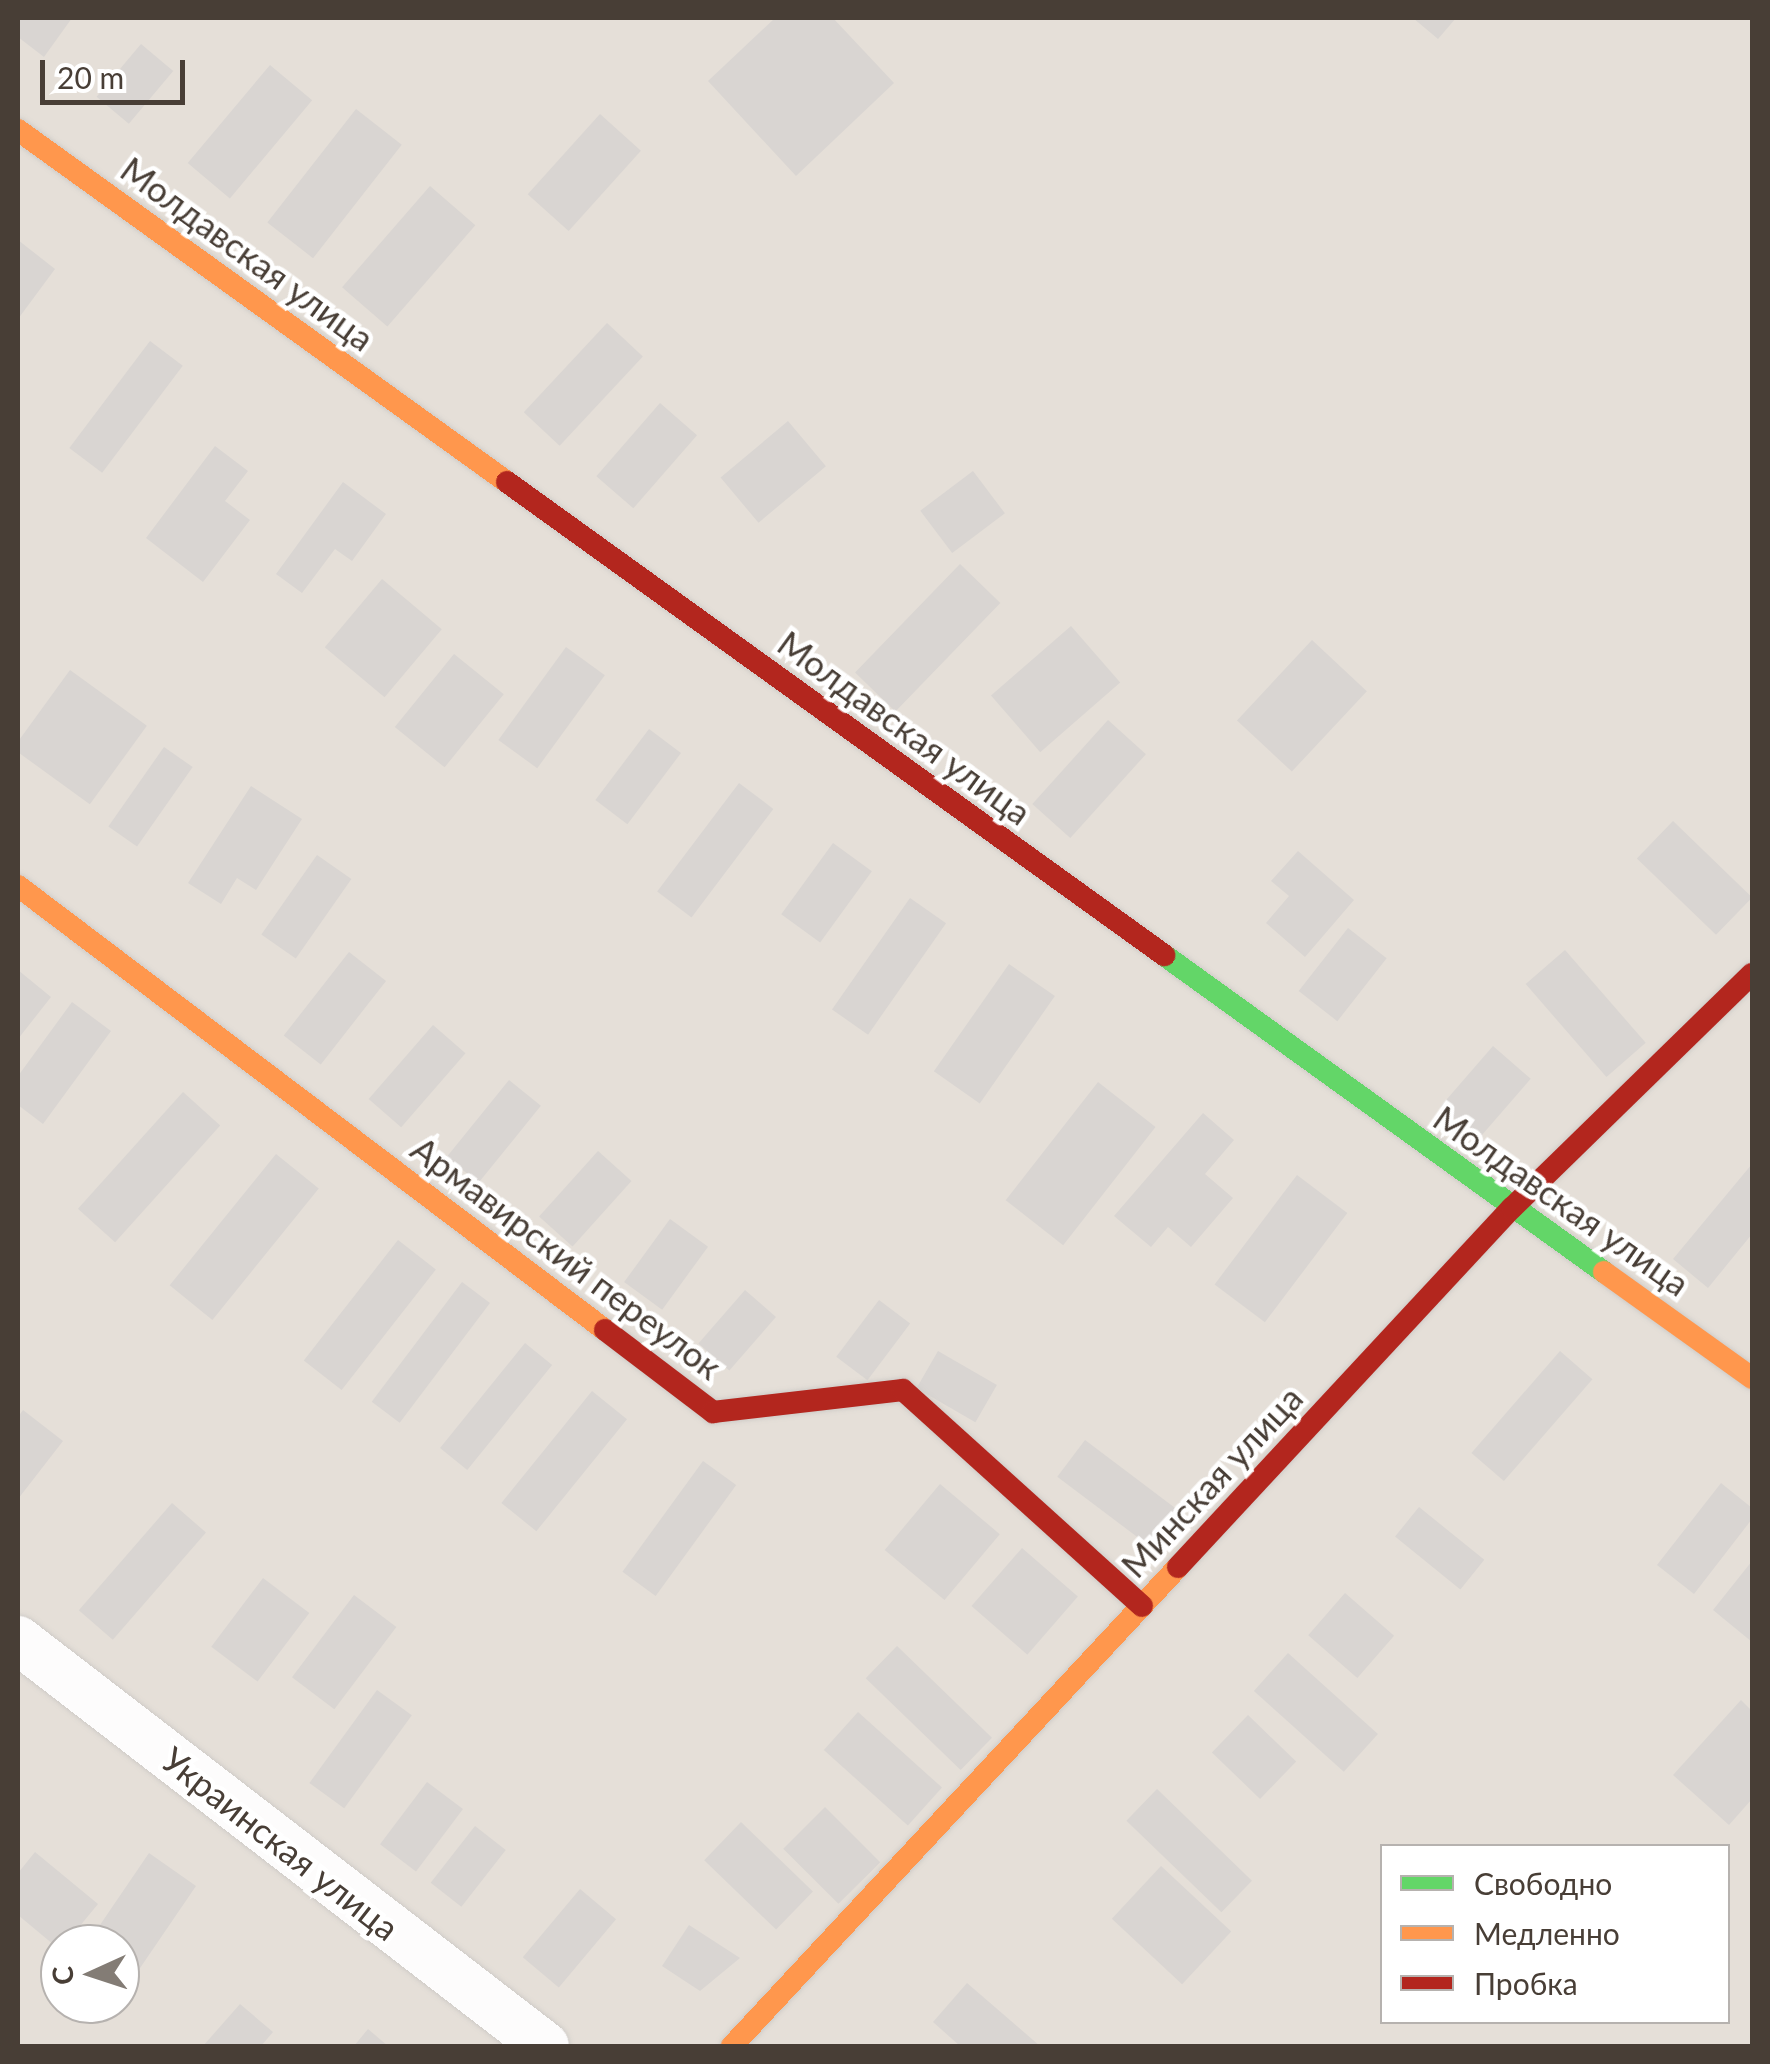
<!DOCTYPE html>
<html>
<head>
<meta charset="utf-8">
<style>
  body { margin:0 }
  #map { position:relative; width:1770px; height:2064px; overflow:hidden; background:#f1eeeb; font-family:Lato,sans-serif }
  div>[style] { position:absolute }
  .residential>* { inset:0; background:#e5dfd8 }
  .building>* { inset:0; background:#d9d5d2; transform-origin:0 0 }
  .roads { filter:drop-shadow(0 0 2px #cfccc8) drop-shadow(0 0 2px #cfccc8) }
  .street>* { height:48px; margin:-24px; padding:0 24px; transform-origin:24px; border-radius:24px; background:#fdfcfc }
  .fast>* { height:22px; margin:-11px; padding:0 11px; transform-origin:11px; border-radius:11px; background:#63d668 }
  .slow>* { height:22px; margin:-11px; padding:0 11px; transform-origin:11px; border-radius:11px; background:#ff974d }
  .jam>* { height:22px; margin:-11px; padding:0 11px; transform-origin:11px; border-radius:11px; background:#b3261e }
  span { translate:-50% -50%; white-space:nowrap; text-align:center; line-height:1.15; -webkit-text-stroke:9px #fff; paint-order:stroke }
  .street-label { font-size:35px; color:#483e36 }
  .frame { position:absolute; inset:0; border:20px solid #483e36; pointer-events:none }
  .legend { position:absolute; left:1380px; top:1844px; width:350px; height:180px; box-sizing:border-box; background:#fff; border:2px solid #b6b2af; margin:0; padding:12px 18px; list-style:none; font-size:30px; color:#483e36 }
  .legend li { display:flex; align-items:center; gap:20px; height:50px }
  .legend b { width:50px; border:2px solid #b6b2af }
  .north { position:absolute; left:40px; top:1924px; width:100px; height:100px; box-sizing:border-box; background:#fff; border:2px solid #b6b2af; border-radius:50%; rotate:267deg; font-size:28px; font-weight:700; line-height:40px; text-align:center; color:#483e36 }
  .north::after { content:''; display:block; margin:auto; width:35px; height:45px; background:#837c75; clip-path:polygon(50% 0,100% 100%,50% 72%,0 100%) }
  .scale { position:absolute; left:40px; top:60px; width:145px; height:45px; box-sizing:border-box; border:5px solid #483e36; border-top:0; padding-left:12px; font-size:30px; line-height:35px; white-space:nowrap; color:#483e36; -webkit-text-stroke:8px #fff; paint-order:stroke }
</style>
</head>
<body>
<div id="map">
  <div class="residential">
    <div style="clip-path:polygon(evenodd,18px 18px,1752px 18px,1752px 2046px,18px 2046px,18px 18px,1382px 1846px,1728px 1846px,1728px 2022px,1382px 2022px,1382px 1846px,18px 18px,60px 1944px,120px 1944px,120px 2004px,60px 2004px,60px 1944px)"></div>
  </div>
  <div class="building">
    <div style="clip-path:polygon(18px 18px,72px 18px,44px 57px,18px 37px)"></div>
    <div style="clip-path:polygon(775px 18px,833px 18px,894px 83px,796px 176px,708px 81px)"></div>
    <div style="clip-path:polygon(1413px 18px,1456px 18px,1438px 39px)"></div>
    <div style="left:141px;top:44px;width:42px;height:69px;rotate:40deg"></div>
    <div style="left:270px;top:65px;width:55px;height:128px;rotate:40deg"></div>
    <div style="left:356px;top:109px;width:58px;height:144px;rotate:38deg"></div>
    <div style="left:600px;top:114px;width:55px;height:108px;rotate:42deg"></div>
    <div style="left:430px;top:186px;width:60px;height:134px;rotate:41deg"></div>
    <div style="clip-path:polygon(18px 240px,55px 269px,18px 319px)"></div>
    <div style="left:607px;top:323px;width:49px;height:122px;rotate:43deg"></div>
    <div style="left:150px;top:341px;width:41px;height:134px;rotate:37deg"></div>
    <div style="left:660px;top:403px;width:49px;height:97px;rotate:41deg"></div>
    <div style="left:788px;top:421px;width:59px;height:88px;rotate:50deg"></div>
    <div style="clip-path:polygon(215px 446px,248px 471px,225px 501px,250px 520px,203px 582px,146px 538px)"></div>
    <div style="left:973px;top:471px;width:53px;height:66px;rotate:53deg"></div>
    <div style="clip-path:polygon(343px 482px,386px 514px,352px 561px,335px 549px,302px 593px,276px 574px)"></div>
    <div style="left:960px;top:564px;width:56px;height:151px;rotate:44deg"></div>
    <div style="left:382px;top:579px;width:78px;height:89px;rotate:40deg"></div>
    <div style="left:1071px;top:626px;width:75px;height:106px;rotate:49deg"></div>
    <div style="left:1312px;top:640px;width:75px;height:110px;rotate:43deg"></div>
    <div style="left:566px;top:647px;width:48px;height:115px;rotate:36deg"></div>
    <div style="left:454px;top:654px;width:64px;height:94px;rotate:39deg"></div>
    <div style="left:70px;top:670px;width:95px;height:97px;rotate:36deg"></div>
    <div style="left:1108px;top:720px;width:51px;height:113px;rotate:42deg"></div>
    <div style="left:649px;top:729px;width:40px;height:89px;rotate:37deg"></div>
    <div style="left:164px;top:747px;width:35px;height:97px;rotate:35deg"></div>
    <div style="left:739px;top:783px;width:43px;height:136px;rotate:37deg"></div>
    <div style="clip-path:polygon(251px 786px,302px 819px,256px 890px,237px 878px,221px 904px,188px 883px)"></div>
    <div style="left:1673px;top:821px;width:110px;height:52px;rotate:44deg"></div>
    <div style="left:833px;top:843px;width:48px;height:88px;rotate:36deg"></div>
    <div style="clip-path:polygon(1298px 851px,1354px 900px,1305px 957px,1266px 923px,1289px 896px,1271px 881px)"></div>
    <div style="left:317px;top:855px;width:42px;height:97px;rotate:35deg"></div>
    <div style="left:910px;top:898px;width:44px;height:136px;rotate:35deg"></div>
    <div style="left:1348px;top:928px;width:49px;height:80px;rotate:38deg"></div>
    <div style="left:1565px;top:950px;width:123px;height:52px;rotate:49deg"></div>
    <div style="left:349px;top:952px;width:47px;height:106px;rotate:38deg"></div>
    <div style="left:1009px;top:964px;width:56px;height:131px;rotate:35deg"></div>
    <div style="clip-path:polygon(18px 970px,51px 997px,18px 1039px)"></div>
    <div style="clip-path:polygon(72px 1002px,111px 1031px,43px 1124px,18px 1105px,18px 1076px)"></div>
    <div style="left:433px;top:1025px;width:43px;height:98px;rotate:41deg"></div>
    <div style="left:1493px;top:1046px;width:50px;height:80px;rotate:41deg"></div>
    <div style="left:509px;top:1080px;width:41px;height:99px;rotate:39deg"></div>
    <div style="left:1098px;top:1082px;width:73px;height:150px;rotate:38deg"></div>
    <div style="left:183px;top:1092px;width:50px;height:157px;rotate:42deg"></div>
    <div style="clip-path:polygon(1203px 1113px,1234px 1140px,1205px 1174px,1233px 1198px,1191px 1247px,1168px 1227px,1151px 1247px,1114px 1216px)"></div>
    <div style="left:598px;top:1151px;width:45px;height:88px;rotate:42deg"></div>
    <div style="left:276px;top:1154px;width:55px;height:169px;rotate:39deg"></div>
    <div style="clip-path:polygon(1752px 1164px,1752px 1234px,1708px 1288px,1673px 1259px)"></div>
    <div style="left:1297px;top:1175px;width:63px;height:137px;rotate:37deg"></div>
    <div style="left:670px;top:1219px;width:47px;height:78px;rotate:36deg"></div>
    <div style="left:398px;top:1240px;width:48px;height:153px;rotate:38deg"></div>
    <div style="left:462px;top:1282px;width:35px;height:150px;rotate:37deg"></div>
    <div style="left:745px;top:1290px;width:41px;height:71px;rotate:41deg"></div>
    <div style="left:879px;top:1300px;width:39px;height:71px;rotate:37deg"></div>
    <div style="left:525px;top:1343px;width:35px;height:135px;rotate:39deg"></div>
    <div style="left:938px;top:1351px;width:68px;height:43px;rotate:30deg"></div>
    <div style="left:1560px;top:1351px;width:43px;height:135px;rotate:41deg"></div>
    <div style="left:592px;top:1391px;width:45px;height:144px;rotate:39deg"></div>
    <div style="clip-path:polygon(23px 1410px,63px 1441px,18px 1499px,18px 1417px)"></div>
    <div style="left:1085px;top:1440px;width:129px;height:46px;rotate:37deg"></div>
    <div style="left:703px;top:1461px;width:41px;height:137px;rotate:36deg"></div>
    <div style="clip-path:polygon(1721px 1483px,1752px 1508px,1752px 1519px,1694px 1594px,1657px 1565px)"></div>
    <div style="left:940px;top:1484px;width:78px;height:86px;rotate:40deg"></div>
    <div style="left:172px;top:1503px;width:45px;height:142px;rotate:41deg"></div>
    <div style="left:1419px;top:1507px;width:84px;height:38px;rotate:39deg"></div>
    <div style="left:1022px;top:1548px;width:74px;height:77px;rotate:41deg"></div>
    <div style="clip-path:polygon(1752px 1561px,1752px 1642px,1713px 1610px)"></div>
    <div style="left:263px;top:1578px;width:58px;height:86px;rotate:37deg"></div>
    <div style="left:1345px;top:1593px;width:65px;height:56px;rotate:41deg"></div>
    <div style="left:354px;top:1595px;width:53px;height:103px;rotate:37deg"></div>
    <div style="left:897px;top:1646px;width:132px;height:45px;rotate:44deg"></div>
    <div style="left:1288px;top:1653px;width:121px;height:51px;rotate:42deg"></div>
    <div style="left:377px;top:1690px;width:43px;height:115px;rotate:36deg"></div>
    <div style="clip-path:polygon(1741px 1700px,1752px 1711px,1752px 1799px,1729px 1825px,1673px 1775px)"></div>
    <div style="left:858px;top:1712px;width:113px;height:51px;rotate:42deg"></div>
    <div style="left:1248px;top:1715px;width:67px;height:52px;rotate:44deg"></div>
    <div style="left:427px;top:1782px;width:45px;height:78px;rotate:37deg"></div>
    <div style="left:1157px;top:1789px;width:132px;height:44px;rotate:44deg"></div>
    <div style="left:825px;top:1807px;width:78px;height:59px;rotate:45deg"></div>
    <div style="left:741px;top:1822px;width:100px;height:53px;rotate:44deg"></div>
    <div style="left:475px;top:1826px;width:39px;height:72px;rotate:38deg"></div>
    <div style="clip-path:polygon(35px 1852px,98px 1904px,60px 1950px,18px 1915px,18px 1873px)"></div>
    <div style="clip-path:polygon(149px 1853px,196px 1886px,123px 1993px,120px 1944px,87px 1944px)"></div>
    <div style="left:1161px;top:1866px;width:96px;height:72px;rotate:43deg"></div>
    <div style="left:580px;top:1889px;width:47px;height:89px;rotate:40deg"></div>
    <div style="clip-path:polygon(689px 1925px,740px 1958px,700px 1991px,662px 1966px)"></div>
    <div style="clip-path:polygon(967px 1983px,1040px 2046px,960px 2046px,933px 2022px)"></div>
    <div style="clip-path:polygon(240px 2004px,273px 2032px,261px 2046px,203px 2046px)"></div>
    <div style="clip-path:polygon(368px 2029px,388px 2046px,354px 2046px)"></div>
  </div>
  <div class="roads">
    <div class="street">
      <div style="left:18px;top:1640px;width:665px;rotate:37.61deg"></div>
    </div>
    <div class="fast">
      <div style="left:1164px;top:955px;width:542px;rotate:35.77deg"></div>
    </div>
    <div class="slow">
      <div style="left:18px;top:130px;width:603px;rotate:35.75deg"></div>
      <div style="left:18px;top:886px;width:736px;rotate:37.1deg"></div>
      <div style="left:1604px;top:1272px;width:182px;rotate:35.6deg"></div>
      <div style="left:732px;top:2046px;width:654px;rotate:-47.04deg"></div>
    </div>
    <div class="jam">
      <div style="left:507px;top:482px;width:810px;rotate:35.75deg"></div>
      <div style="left:605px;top:1330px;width:136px;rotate:37.2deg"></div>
      <div style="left:713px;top:1412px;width:191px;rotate:-6.6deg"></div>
      <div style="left:903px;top:1390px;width:322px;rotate:42.1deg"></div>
      <div style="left:1178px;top:1567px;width:490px;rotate:-47.1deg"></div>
      <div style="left:1512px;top:1208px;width:335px;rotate:-44.3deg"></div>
    </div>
  </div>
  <div class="street-label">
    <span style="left:248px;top:253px;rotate:36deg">Молдавская улица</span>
    <span style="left:905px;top:727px;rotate:36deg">Молдавская улица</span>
    <span style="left:1562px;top:1200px;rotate:35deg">Молдавская улица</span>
    <span style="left:567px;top:1257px;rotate:37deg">Армавирский переулок</span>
    <span style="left:1211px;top:1481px;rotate:-47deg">Минская улица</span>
    <span style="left:281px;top:1843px;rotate:38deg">Украинская улица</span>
  </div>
  <div class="frame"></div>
  <ul class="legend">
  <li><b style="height:12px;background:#63d668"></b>Свободно</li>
  <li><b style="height:12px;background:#ff974d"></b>Медленно</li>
  <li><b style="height:12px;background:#b3261e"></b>Пробка</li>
  </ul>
  <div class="north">С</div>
  <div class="scale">20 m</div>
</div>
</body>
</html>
